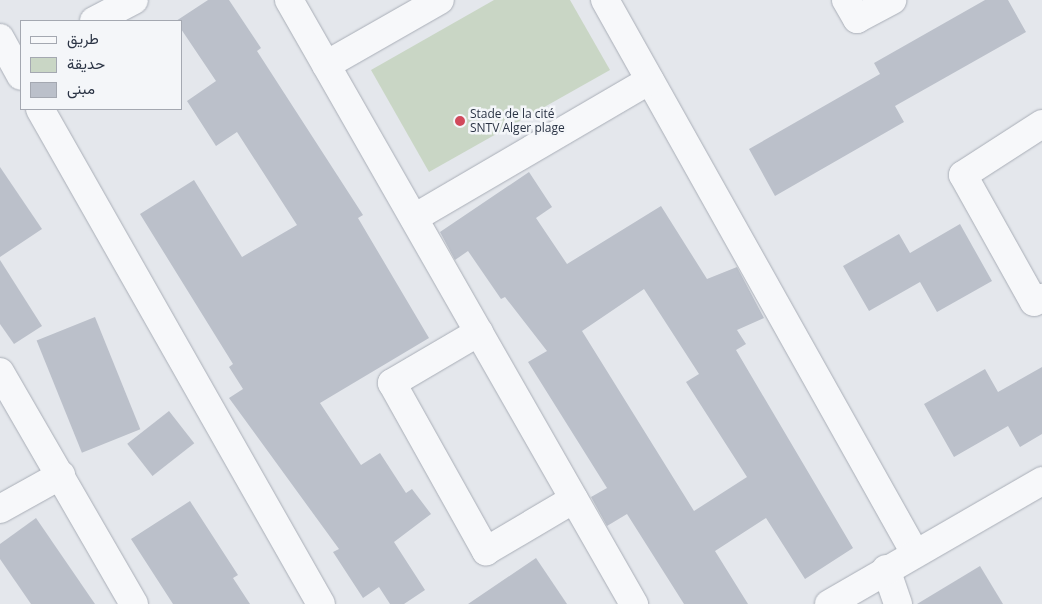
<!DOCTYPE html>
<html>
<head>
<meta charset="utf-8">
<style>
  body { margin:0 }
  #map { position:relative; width:1042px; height:604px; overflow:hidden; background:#e4e7ec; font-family:"Open Sans",Vazirmatn,sans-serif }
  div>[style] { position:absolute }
  .green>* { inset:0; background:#c9d6c5 }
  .building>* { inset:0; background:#bbc0ca; transform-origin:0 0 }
  .roads { filter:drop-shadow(0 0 1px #a9aeb7) drop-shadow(0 0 1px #a9aeb7) }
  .street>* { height:28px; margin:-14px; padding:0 14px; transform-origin:14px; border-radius:14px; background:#f7f8fa }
  .dots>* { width:14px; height:14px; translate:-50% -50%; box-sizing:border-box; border:2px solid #f4f6f9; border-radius:50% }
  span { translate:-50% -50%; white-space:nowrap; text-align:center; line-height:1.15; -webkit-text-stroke:5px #f4f6f9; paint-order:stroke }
  .poi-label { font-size:12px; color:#2b3445 }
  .left { translate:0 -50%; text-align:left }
  .legend { position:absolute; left:20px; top:20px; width:162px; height:90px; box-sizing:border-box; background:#f4f6f9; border:1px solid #a4a8b1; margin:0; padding:6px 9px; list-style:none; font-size:15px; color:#2b3445 }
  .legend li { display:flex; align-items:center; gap:10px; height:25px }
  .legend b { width:25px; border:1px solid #a4a8b1 }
</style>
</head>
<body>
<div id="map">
  <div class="green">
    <div style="clip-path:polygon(494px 0,570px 0,610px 70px,429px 172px,371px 70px)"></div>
  </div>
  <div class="building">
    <div style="clip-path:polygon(208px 0,229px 0,261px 48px,257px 51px,363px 215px,358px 218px,429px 338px,320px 403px,361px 465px,380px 453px,406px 493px,412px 489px,431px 514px,394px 542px,425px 590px,404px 604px,390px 604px,379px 587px,363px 598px,333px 552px,339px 549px,229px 398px,243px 389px,229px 367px,233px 364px,140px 214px,194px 180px,242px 257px,297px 225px,237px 132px,216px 146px,187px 101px,216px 81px,181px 29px,181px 21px,176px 21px)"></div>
    <div style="clip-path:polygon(985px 0,1008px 0,1026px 32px,895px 106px,904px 122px,775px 196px,749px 149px,880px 74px,874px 63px)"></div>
    <div style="clip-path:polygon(0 167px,42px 229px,0 257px)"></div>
    <div style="clip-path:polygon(evenodd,529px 172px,552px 207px,536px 218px,567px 264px,661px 206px,707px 279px,737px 267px,764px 318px,737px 330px,746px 344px,736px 350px,853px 548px,805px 579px,766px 518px,715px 551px,748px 604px,684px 604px,627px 514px,607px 526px,591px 497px,607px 488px,528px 362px,547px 351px,505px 297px,501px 299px,468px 251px,455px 260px,440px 232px,529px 172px,644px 289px,699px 374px,686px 382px,747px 477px,694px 511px,582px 331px,644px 289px)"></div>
    <div style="clip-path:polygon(960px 224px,992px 281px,937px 312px,920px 282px,869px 311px,843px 266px,899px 234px,910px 253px)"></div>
    <div style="clip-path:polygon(0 260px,42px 326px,14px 344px,0 324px)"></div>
    <div style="left:95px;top:317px;width:121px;height:63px;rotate:68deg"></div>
    <div style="clip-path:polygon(1042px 367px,1042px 434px,1020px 447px,1008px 426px,954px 457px,924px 404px,985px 369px,998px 392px)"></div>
    <div style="left:169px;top:411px;width:41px;height:53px;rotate:52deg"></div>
    <div style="clip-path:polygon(190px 501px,238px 575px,233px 578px,250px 604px,173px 604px,131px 539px)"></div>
    <div style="clip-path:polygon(36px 518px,95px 604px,31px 604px,0 559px,0 544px)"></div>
    <div style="clip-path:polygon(536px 558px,567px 604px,468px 604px)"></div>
    <div style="clip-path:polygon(980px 566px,1003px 604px,917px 604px)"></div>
  </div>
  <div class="roads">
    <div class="street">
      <div style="left:289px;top:0;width:696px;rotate:60.27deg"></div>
      <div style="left:605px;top:0;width:634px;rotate:60.73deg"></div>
      <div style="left:846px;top:0;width:22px;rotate:60deg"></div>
      <div style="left:857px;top:19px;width:40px;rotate:-28deg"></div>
      <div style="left:94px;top:21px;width:45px;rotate:-27.7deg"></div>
      <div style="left:0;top:38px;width:43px;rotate:61.1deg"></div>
      <div style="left:326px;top:65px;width:131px;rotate:-29.7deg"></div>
      <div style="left:40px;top:109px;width:569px;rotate:60.42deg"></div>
      <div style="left:1042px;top:124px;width:94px;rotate:147.2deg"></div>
      <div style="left:963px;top:175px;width:145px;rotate:60.8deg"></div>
      <div style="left:1034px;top:302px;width:9px;rotate:-27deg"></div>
      <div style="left:414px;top:218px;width:273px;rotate:-30.3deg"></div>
      <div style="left:479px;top:332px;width:101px;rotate:149.6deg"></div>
      <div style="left:392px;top:383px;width:193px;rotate:60.8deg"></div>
      <div style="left:486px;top:551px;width:102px;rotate:-30.6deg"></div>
      <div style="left:0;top:372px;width:268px;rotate:60deg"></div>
      <div style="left:0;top:509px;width:70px;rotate:-29.1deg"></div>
      <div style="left:886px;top:569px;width:37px;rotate:71deg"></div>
      <div style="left:829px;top:604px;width:246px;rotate:-30deg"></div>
    </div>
  </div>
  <div class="dots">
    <div style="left:460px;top:121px;background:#d1495b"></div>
  </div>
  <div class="poi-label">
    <span class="left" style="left:470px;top:121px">Stade de la cité<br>SNTV Alger plage</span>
  </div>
  <ul class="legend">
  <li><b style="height:6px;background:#f7f8fa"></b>طريق</li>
  <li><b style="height:14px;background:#c9d6c5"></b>حديقة</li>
  <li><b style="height:14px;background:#bbc0ca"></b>مبنى</li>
  </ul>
</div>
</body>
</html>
